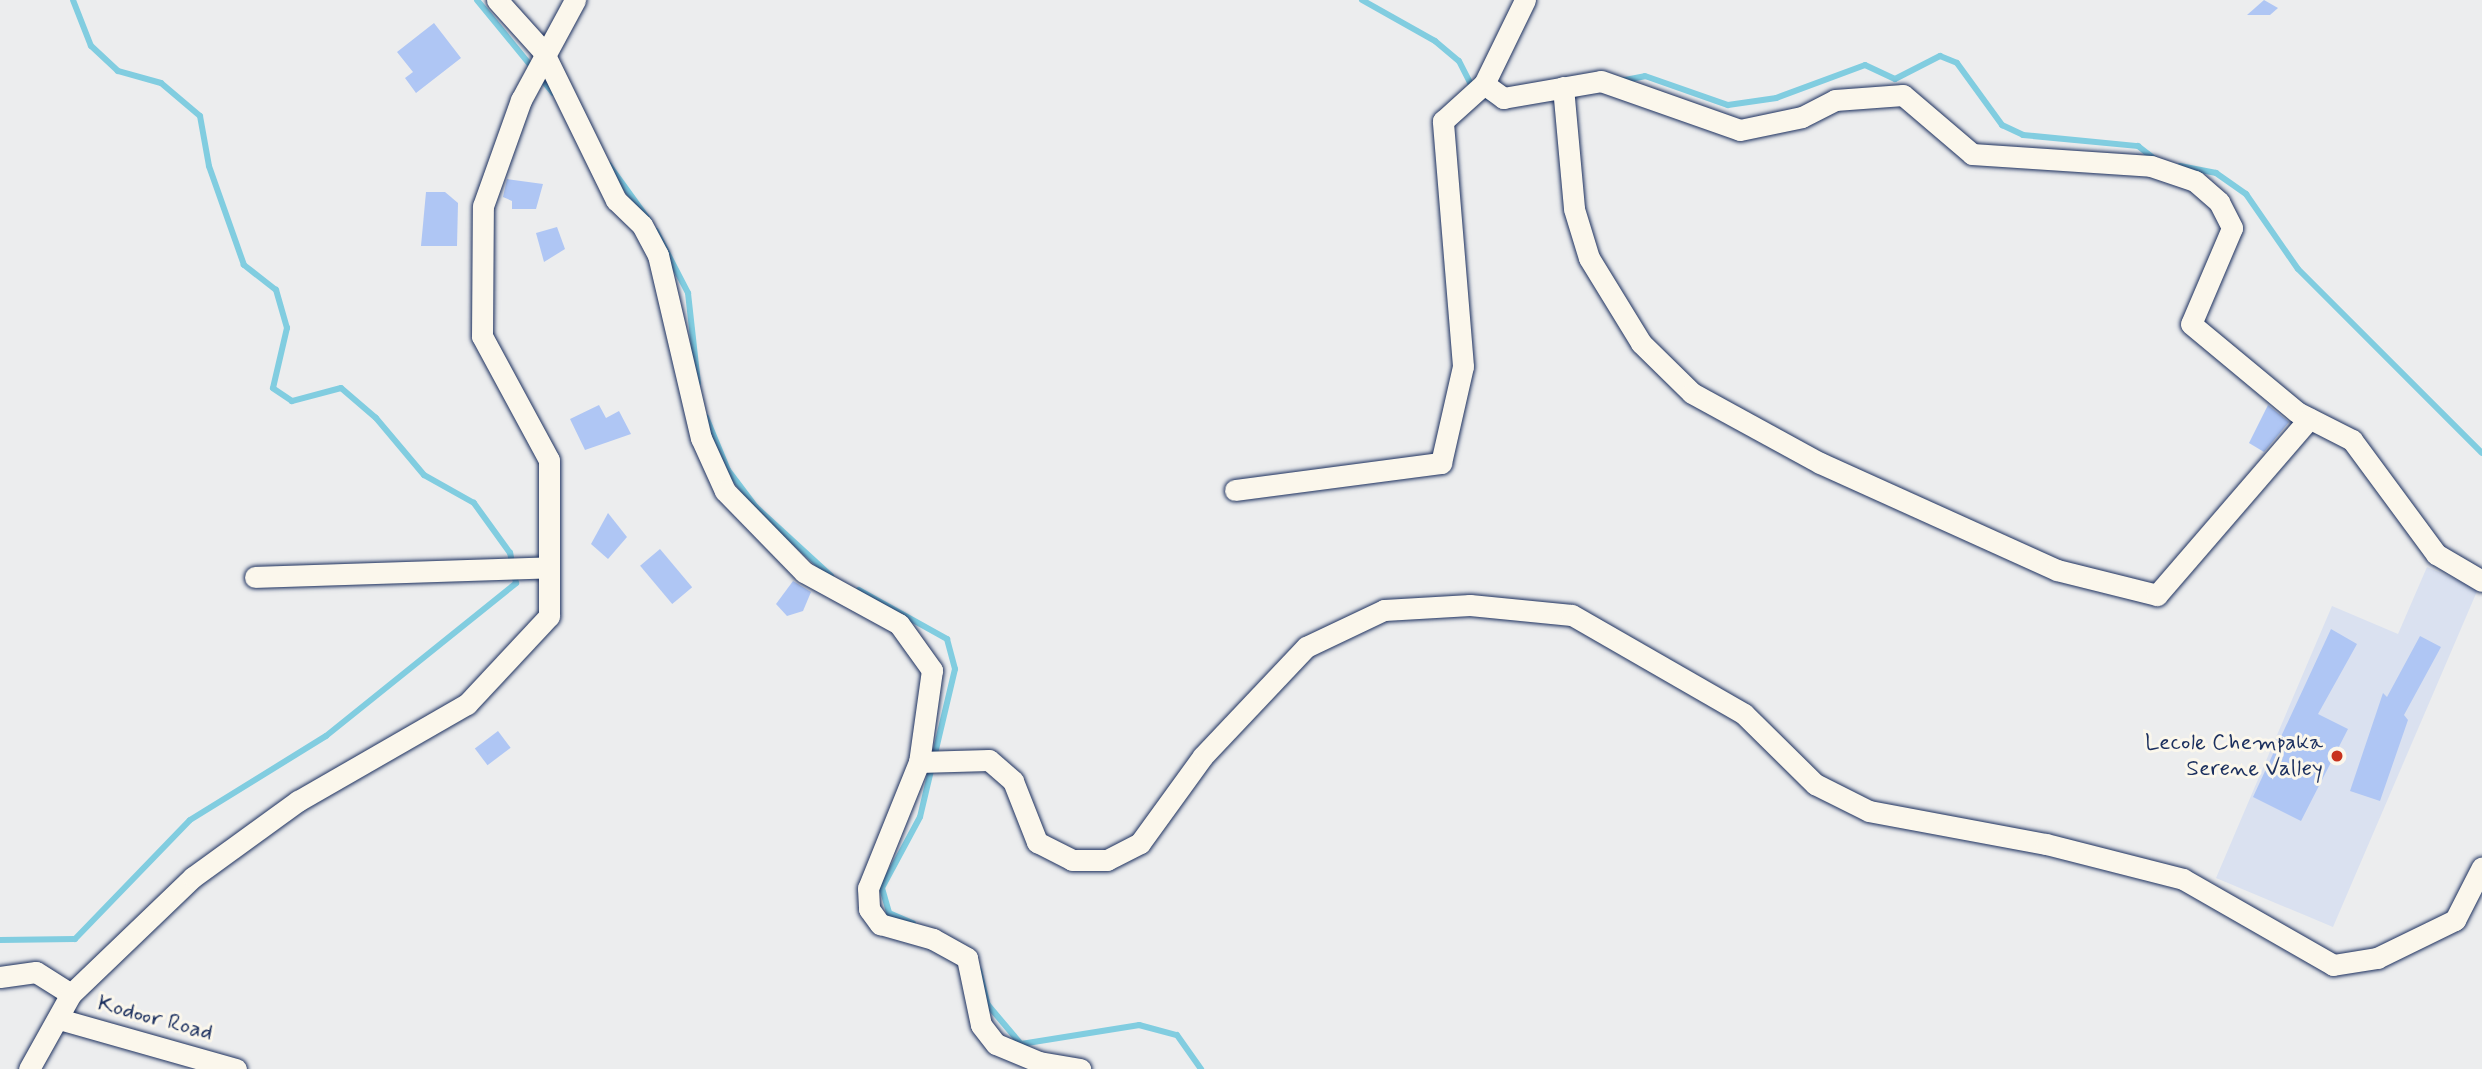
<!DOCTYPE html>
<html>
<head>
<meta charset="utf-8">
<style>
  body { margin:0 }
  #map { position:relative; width:2482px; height:1069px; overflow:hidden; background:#ecedee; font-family:Mynerve,sans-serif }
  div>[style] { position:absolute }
  .built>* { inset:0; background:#dae1f0 }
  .stream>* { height:6px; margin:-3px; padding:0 3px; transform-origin:3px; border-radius:3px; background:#81cde0 }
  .building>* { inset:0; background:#afc6f4; transform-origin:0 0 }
  .roads { filter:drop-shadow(0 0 2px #1b2f5e) drop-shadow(0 0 2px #1b2f5e) }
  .minor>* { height:21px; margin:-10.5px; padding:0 10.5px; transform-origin:10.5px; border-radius:10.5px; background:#fbf7ec }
  .dots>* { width:19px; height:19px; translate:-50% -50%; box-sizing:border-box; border:4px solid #fbf7ec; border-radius:50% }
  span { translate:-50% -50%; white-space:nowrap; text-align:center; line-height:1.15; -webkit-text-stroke:6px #fbf7ec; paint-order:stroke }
  .poi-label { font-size:23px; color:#1b2f5e }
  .right { translate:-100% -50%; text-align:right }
  .street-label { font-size:23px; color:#1b2f5e }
</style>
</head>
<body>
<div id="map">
  <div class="built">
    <div style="clip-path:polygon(2427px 567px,2478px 589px,2333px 927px,2216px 878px,2332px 606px,2398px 634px)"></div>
  </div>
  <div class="stream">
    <div style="left:477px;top:0;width:120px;rotate:50.7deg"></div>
    <div style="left:1362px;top:0;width:84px;rotate:29.3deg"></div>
    <div style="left:1435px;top:41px;width:31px;rotate:40deg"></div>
    <div style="left:1459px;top:61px;width:33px;rotate:63deg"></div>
    <div style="left:1474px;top:90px;width:26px;rotate:28deg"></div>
    <div style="left:1620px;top:81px;width:25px;rotate:-11deg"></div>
    <div style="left:1645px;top:76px;width:88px;rotate:19.3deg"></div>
    <div style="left:1728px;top:105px;width:49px;rotate:-8.3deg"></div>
    <div style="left:1776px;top:98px;width:95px;rotate:-20.3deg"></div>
    <div style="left:1865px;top:65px;width:33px;rotate:25deg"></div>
    <div style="left:1895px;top:79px;width:51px;rotate:-27.1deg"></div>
    <div style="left:1940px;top:56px;width:18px;rotate:22deg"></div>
    <div style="left:1957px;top:63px;width:77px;rotate:54deg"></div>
    <div style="left:2002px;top:125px;width:23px;rotate:25deg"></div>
    <div style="left:2023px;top:135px;width:116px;rotate:5.5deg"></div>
    <div style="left:2138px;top:146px;width:23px;rotate:38deg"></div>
    <div style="left:609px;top:165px;width:67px;rotate:54.2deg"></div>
    <div style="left:2180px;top:166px;width:37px;rotate:11deg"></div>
    <div style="left:2216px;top:173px;width:37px;rotate:35deg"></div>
    <div style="left:2246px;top:194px;width:91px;rotate:55.3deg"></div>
    <div style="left:2298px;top:269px;width:260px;rotate:45deg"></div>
    <div style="left:656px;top:231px;width:70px;rotate:62.7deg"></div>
    <div style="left:688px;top:293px;width:91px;rotate:83.7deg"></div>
    <div style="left:706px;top:417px;width:57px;rotate:67.5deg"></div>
    <div style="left:728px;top:470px;width:46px;rotate:52.9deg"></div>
    <div style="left:756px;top:507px;width:102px;rotate:42.6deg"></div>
    <div style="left:859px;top:590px;width:101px;rotate:29.1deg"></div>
    <div style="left:947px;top:639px;width:31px;rotate:75deg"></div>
    <div style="left:955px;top:669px;width:152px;rotate:103.3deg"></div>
    <div style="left:920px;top:817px;width:81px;rotate:118.2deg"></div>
    <div style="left:882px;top:888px;width:26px;rotate:74deg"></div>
    <div style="left:889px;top:913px;width:26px;rotate:23deg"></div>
    <div style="left:0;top:940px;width:75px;rotate:-0.8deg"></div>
    <div style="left:75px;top:939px;width:165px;rotate:-46deg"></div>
    <div style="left:190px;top:820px;width:160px;rotate:-31.7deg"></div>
    <div style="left:326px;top:736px;width:244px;rotate:-38.8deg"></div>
    <div style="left:516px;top:583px;width:31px;rotate:-101deg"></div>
    <div style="left:510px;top:553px;width:62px;rotate:-125.8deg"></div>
    <div style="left:474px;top:503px;width:57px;rotate:-150.8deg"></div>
    <div style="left:424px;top:475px;width:75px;rotate:-130.1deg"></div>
    <div style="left:376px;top:418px;width:46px;rotate:-139.4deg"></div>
    <div style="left:341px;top:388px;width:51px;rotate:165.1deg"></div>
    <div style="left:292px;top:401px;width:23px;rotate:-146deg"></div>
    <div style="left:273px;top:388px;width:62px;rotate:-76.9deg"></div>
    <div style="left:287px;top:328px;width:40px;rotate:-106deg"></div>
    <div style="left:276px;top:290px;width:41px;rotate:-142deg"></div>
    <div style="left:244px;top:265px;width:105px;rotate:-109.5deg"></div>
    <div style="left:209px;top:166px;width:51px;rotate:-100.2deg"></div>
    <div style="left:200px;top:116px;width:51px;rotate:-139.8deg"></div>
    <div style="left:161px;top:83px;width:45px;rotate:-164.4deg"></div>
    <div style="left:118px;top:71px;width:37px;rotate:-137deg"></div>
    <div style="left:91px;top:46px;width:49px;rotate:-111.4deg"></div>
    <div style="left:979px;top:970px;width:36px;rotate:76deg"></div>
    <div style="left:988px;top:1005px;width:51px;rotate:49.8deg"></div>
    <div style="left:1021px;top:1044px;width:120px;rotate:-9.1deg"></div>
    <div style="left:1139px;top:1025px;width:39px;rotate:15deg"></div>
    <div style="left:1177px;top:1035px;width:42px;rotate:54.8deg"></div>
  </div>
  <div class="building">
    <div style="clip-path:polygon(2264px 0,2278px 8px,2270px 15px,2247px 15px)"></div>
    <div style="clip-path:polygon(434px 23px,461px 58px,416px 93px,405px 78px,413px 72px,397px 52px)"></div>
    <div style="clip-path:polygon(507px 179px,543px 184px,536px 209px,512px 209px,512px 201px,503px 197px)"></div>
    <div style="clip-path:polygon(426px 192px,445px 192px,458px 203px,457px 246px,421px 246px)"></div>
    <div style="clip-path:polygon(557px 227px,565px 249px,544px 262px,536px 233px)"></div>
    <div style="clip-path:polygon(599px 405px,606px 418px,619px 411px,631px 434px,585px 450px,570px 419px)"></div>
    <div style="clip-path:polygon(2268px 405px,2289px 422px,2264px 452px,2249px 443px)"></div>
    <div style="clip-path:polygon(608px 513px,627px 537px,608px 559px,591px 544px)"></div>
    <div style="left:660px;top:549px;width:50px;height:26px;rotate:50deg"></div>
    <div style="clip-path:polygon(793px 581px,811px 592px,803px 611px,787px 616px,776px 604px)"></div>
    <div style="clip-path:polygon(2331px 629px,2357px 644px,2318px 714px,2348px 729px,2301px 821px,2253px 797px)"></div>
    <div style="clip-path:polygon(2420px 636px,2441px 647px,2404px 715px,2408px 720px,2380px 801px,2350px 791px,2383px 693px,2387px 697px)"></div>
    <div style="left:498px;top:731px;width:21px;height:29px;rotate:53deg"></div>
  </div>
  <div class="roads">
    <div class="minor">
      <div style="left:497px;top:0;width:69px;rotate:48deg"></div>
      <div style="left:543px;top:51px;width:166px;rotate:63.9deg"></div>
      <div style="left:616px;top:200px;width:36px;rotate:44deg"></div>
      <div style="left:642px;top:225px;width:34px;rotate:62deg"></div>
      <div style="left:658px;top:255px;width:188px;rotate:76.8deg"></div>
      <div style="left:701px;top:438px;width:58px;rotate:65.6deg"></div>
      <div style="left:725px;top:491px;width:113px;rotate:45.7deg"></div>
      <div style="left:804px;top:572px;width:108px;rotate:28.7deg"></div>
      <div style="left:899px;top:624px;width:57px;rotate:54.3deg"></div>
      <div style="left:932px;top:670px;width:93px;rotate:98deg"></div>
      <div style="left:919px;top:762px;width:136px;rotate:112deg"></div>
      <div style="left:868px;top:888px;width:21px;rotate:87deg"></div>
      <div style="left:869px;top:909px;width:19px;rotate:54deg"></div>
      <div style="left:880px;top:924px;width:55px;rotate:15.8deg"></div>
      <div style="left:933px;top:939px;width:39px;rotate:29deg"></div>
      <div style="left:967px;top:958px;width:68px;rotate:78.2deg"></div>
      <div style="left:981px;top:1025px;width:24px;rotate:52deg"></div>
      <div style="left:996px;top:1044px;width:47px;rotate:22.7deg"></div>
      <div style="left:1039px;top:1062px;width:42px;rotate:9.7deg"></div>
      <div style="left:1525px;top:0;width:93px;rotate:116deg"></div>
      <div style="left:1484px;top:84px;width:24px;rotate:36deg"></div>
      <div style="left:1503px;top:98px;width:99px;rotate:-9.8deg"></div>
      <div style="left:1601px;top:81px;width:147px;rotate:19.4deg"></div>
      <div style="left:1740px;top:130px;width:63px;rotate:-11.8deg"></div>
      <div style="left:1802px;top:117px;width:37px;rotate:-27deg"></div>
      <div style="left:1835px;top:100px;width:68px;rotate:-4.2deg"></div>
      <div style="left:1903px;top:95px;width:91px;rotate:40.5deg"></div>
      <div style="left:1972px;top:154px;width:179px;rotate:3.8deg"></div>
      <div style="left:2151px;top:166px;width:46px;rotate:18.8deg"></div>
      <div style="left:2195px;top:181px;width:32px;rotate:41deg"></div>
      <div style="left:2219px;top:202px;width:29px;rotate:63deg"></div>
      <div style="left:2232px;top:228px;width:104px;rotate:113.1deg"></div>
      <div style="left:2191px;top:324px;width:138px;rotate:39.7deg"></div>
      <div style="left:2297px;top:412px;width:62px;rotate:27deg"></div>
      <div style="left:2352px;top:440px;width:142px;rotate:53.6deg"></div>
      <div style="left:2436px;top:554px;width:53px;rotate:30.4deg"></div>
      <div style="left:1563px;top:87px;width:122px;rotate:84.8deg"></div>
      <div style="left:1574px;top:209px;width:51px;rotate:73deg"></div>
      <div style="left:1589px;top:258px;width:100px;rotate:58.5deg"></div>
      <div style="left:1641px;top:343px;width:71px;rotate:44.4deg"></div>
      <div style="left:1692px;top:393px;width:146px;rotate:28.7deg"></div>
      <div style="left:1820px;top:463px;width:260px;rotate:24.3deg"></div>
      <div style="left:2057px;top:570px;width:103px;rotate:14deg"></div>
      <div style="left:2157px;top:595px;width:233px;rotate:-49.2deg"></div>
      <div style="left:1235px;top:490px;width:208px;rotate:-7.5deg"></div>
      <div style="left:1441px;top:463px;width:99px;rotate:-77.2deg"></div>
      <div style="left:1463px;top:366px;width:246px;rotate:-94.7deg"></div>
      <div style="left:1443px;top:121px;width:55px;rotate:-42.1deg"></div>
      <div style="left:255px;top:577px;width:294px;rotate:-1.9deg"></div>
      <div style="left:919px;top:762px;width:70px;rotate:-1.6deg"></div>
      <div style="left:989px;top:760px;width:32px;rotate:41deg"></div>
      <div style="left:1013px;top:781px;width:66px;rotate:68.5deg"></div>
      <div style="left:1037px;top:842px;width:39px;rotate:27deg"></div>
      <div style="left:1072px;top:860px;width:35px"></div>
      <div style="left:1107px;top:860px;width:37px;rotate:-27deg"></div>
      <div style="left:1140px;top:843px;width:107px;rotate:-54.1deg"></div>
      <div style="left:1203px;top:756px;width:150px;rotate:-46.6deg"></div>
      <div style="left:1306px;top:647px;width:86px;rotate:-25.4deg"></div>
      <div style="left:1384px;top:610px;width:86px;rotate:-3.3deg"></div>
      <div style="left:1470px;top:605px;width:102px;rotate:5.6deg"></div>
      <div style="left:1572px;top:615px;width:198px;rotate:29.9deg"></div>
      <div style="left:1744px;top:714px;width:100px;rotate:44.6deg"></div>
      <div style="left:1815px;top:784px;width:60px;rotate:26.6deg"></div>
      <div style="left:1869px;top:811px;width:180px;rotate:10.6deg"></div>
      <div style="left:2046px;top:844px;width:141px;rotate:14.3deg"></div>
      <div style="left:2183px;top:879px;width:173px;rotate:29.8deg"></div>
      <div style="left:2333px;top:965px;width:45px;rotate:-9deg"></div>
      <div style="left:2377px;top:958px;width:87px;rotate:-26deg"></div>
      <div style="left:2455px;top:920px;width:59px;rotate:-63deg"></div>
      <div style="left:0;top:977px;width:36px;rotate:-8deg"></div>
      <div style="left:36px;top:972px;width:41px;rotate:32.2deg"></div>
      <div style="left:59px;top:1019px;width:184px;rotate:15.8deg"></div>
      <div style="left:29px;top:1069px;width:86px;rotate:-60.8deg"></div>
      <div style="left:71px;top:994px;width:169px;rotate:-43.8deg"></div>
      <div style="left:193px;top:877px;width:130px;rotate:-35.9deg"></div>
      <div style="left:298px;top:801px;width:195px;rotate:-29.9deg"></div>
      <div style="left:467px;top:704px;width:120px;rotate:-47deg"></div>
      <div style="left:549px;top:616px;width:156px;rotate:-90deg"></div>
      <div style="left:549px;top:460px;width:141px;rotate:-118.4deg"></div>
      <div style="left:482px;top:336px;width:130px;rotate:-89.6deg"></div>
      <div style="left:483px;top:206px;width:113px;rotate:-70.3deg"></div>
      <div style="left:521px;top:100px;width:114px;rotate:-61.6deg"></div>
    </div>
  </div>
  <div class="dots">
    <div style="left:2337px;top:756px;background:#c8321e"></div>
  </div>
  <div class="poi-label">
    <span class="right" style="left:2323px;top:756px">Lecole Chempaka<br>Serene Valley</span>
  </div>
  <div class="street-label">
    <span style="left:155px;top:1019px;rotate:15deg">Kodoor Road</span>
  </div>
</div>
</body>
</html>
